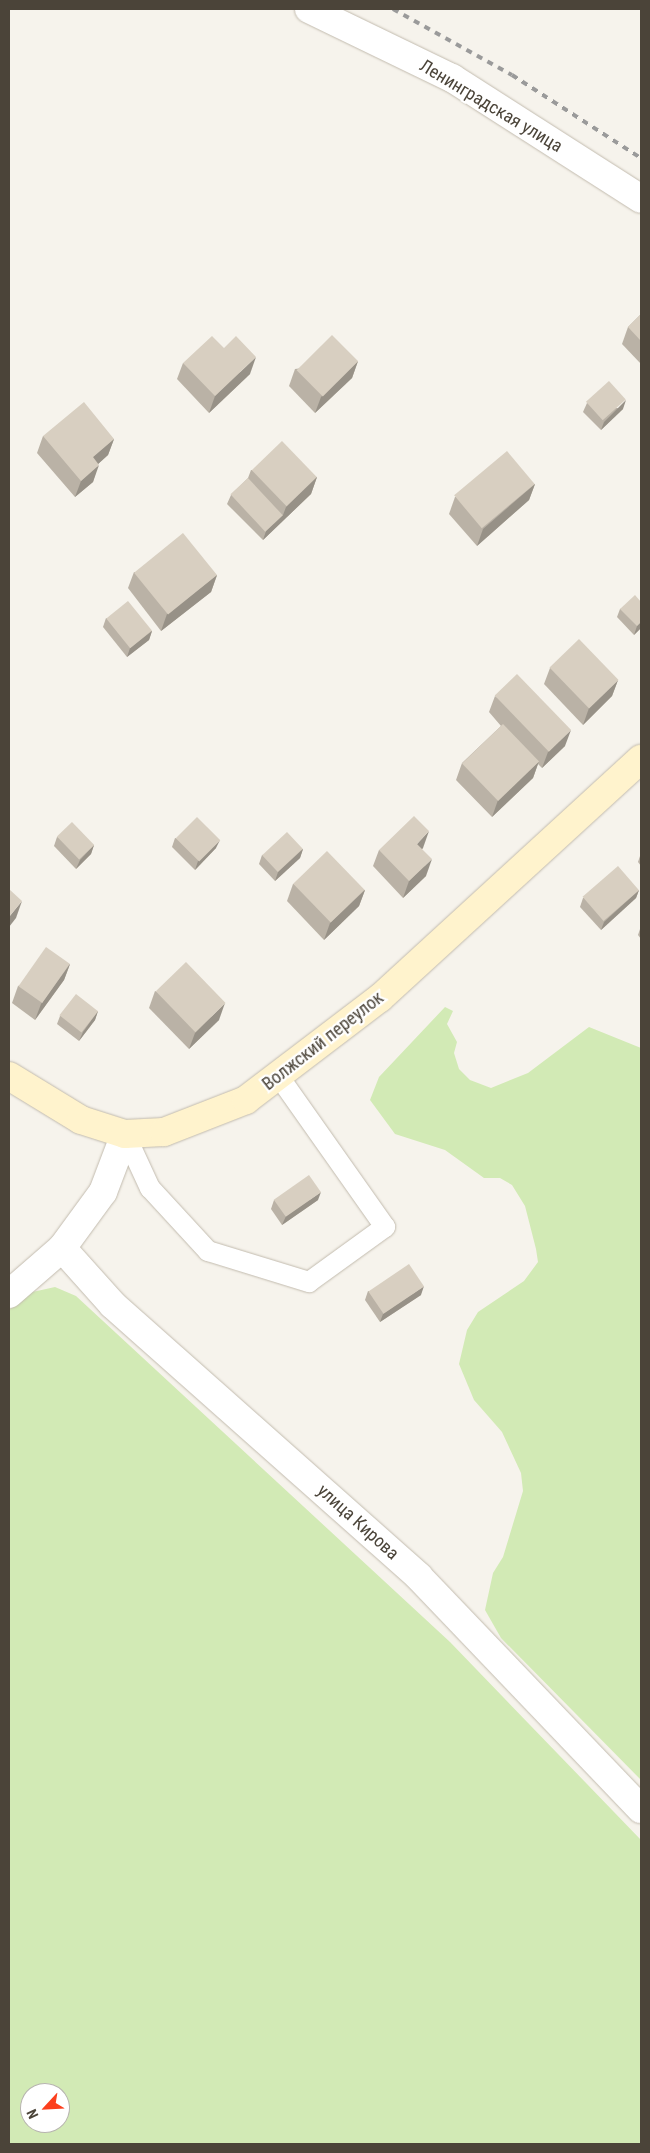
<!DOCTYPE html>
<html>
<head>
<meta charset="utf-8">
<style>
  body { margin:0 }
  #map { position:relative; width:650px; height:2153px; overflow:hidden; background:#f6f3ec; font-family:"Roboto Condensed",sans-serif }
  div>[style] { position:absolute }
  .green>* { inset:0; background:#d2eab5 }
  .roads { filter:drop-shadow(0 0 1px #c2bbae) drop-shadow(0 0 1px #c2bbae) }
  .lane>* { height:20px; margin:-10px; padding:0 10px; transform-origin:10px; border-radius:10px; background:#fff }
  .street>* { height:28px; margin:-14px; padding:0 14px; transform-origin:14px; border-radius:14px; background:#fff }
  .secondary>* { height:28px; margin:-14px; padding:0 14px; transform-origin:14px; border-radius:14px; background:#fff3cd }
  .rail>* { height:4px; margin-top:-2px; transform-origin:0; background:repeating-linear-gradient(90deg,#9a9a9a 0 6px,transparent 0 12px) }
  .wall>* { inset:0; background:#bab2a6 }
  .shaded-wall>* { inset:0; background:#979187 }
  .building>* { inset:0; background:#d8cfc1; transform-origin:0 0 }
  span { translate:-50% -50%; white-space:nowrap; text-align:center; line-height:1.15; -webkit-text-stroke:4.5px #fff; paint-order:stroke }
  .street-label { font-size:18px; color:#4b4439 }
  .frame { position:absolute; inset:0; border:10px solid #4b4439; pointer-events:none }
  .north { position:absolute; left:20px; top:2083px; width:50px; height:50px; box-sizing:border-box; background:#fff; border:1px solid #b7b4b0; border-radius:50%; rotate:245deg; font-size:14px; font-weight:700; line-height:20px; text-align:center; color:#4b4439 }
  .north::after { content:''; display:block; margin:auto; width:18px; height:22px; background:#fc3f1d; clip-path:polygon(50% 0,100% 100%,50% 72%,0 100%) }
</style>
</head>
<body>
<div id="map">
  <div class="green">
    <div style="clip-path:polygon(445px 1007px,453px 1011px,447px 1024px,457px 1042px,454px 1053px,459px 1069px,470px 1080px,491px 1088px,528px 1073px,589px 1027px,641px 1048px,641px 1780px,501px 1638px,485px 1610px,493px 1573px,503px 1557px,523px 1491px,521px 1473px,502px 1432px,474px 1400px,459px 1364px,467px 1330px,478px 1312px,524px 1281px,538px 1262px,536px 1249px,525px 1206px,512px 1185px,500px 1178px,484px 1178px,445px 1150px,395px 1134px,370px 1100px,379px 1077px)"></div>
    <div style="clip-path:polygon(evenodd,55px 1287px,76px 1296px,450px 1642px,641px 1840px,641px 2144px,9px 2144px,9px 1310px,28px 1293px,55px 1287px,30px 2093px,60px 2093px,60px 2123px,30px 2123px,30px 2093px)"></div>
  </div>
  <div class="roads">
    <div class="lane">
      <div style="left:125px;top:1134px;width:60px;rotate:65.2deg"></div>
      <div style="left:150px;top:1188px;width:86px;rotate:47.4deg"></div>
      <div style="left:208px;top:1251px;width:106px;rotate:17.1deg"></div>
      <div style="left:309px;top:1282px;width:94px;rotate:-35.9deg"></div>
      <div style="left:385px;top:1227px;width:182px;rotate:-125.2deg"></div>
    </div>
    <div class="street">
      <div style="left:309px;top:9px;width:159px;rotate:25.8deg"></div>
      <div style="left:452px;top:78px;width:224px;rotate:32.6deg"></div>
      <div style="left:62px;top:1248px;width:76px;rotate:48.2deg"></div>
      <div style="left:113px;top:1305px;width:409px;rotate:41.6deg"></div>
      <div style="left:419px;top:1577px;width:321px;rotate:46.3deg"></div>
      <div style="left:9px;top:1294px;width:70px;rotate:-41deg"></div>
      <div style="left:62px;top:1248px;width:69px;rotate:-53.8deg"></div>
      <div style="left:103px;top:1192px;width:62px;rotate:-69.2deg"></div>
    </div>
    <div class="secondary">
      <div style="left:9px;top:1076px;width:84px;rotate:31.4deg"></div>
      <div style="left:81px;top:1120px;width:46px;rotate:17.7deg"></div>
      <div style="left:125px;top:1134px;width:39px;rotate:-3deg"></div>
      <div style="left:164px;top:1132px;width:88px;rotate:-21.3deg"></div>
      <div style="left:246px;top:1100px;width:168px;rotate:-37.3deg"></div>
      <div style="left:380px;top:998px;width:354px;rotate:-42.5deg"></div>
    </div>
  </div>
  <div class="rail">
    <div style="left:393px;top:9px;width:136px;rotate:29deg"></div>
    <div style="left:512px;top:75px;width:153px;rotate:32.8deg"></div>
  </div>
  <div class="wall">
    <div style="clip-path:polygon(641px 314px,641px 364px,622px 344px,628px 327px)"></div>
    <div style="clip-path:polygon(358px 361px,352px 378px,315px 413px,289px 386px,295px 369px)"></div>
    <div style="clip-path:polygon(183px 363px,250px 374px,209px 413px,177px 379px)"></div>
    <div style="clip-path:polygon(587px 403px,623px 409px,601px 430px,583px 412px)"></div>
    <div style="clip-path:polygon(43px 436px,114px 439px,108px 455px,98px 464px,93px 482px,75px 497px,37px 453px)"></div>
    <div style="clip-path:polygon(251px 470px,317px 477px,311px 494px,263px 540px,227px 504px,231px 495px,248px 478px)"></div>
    <div style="clip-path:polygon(535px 484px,529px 500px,477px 546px,449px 514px,455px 497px)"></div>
    <div style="clip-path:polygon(134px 572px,217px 575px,211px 592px,161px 631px,128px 588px)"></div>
    <div style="clip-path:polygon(641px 602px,641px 628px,634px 635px,617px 617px,620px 609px)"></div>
    <div style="clip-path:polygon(106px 618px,152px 631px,149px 640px,127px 657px,103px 627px)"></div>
    <div style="clip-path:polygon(550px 668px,618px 680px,612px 696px,583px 725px,544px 684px)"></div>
    <div style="clip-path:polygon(495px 696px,565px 746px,542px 768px,538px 764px,533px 778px,492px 817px,456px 780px,462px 763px,501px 726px,489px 712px)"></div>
    <div style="clip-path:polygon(57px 837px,94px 845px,91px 854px,76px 869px,54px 846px)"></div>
    <div style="clip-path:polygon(175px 838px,216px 848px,195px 870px,172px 847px)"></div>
    <div style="clip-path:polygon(423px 848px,422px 849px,426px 876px,403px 898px,373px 866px,379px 850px)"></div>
    <div style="clip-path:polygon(303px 849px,300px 858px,275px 881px,259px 864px,262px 855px)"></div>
    <div style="clip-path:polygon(641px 853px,641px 866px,638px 862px)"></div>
    <div style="clip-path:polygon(293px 884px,365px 890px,359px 906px,324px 940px,287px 901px)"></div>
    <div style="clip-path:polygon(639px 890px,636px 898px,601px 930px,580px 907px,583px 898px)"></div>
    <div style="clip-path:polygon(641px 926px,641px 939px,638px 935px)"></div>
    <div style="clip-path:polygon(70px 964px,64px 980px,35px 1020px,12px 1003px,18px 986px)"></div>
    <div style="clip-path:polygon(155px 991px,219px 1020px,189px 1049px,149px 1008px)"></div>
    <div style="clip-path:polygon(98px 1011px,95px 1020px,79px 1041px,57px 1024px,60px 1016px)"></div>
    <div style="clip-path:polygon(274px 1200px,318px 1200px,282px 1225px,271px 1209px)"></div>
    <div style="clip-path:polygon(368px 1291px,421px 1295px,380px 1322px,365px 1300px)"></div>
  </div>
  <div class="shaded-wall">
    <div style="clip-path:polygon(256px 357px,250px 374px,209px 413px,215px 396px)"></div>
    <div style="clip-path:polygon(358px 361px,352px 378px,315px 413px,321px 397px)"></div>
    <div style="clip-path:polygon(626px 400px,623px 409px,601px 430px,604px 422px)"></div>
    <div style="clip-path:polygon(114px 439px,108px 455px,87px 474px,93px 457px)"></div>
    <div style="clip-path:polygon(99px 465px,93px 482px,75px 497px,81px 481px)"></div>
    <div style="clip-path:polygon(317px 477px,311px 494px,263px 540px,266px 531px,283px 515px,286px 507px)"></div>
    <div style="clip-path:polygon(535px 484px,529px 500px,477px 546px,483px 529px)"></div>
    <div style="clip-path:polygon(217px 575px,211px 592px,161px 631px,167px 614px)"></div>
    <div style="clip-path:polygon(641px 622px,641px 628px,634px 635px,637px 626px)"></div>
    <div style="clip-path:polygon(152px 631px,149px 640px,127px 657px,130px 648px)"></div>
    <div style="clip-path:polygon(618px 680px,612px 696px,583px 725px,589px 708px)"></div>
    <div style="clip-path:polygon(571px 730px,565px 746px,542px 768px,548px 752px)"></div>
    <div style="clip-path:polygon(539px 761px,533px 778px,492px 817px,498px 800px)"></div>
    <div style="clip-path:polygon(429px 831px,423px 848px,411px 860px,417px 844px)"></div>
    <div style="clip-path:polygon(220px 840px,216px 848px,195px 870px,198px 861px)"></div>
    <div style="clip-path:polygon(94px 845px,91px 854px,76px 869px,80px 860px)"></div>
    <div style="clip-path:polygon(303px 849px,300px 858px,275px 881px,278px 872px)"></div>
    <div style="clip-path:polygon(432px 859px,426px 876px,403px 898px,409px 881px)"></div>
    <div style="clip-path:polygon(365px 890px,359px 906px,324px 940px,330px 923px)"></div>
    <div style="clip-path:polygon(639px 890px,636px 898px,601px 930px,604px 922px)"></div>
    <div style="clip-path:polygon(22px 901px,16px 918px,9px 927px,9px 917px)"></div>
    <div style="clip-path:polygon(70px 964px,64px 980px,35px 1020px,41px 1004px)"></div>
    <div style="clip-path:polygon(225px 1003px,219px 1020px,189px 1049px,195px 1033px)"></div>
    <div style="clip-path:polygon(98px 1011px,95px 1020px,79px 1041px,83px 1032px)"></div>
    <div style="clip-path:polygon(321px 1192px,318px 1200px,282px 1225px,286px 1216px)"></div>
    <div style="clip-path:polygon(424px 1286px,421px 1295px,380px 1322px,383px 1314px)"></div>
  </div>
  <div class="building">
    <div style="clip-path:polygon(641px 314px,641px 341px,628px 327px)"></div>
    <div style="left:332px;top:335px;width:37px;height:50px;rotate:45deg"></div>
    <div style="clip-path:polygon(212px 336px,224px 348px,236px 336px,256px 357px,215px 396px,183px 363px)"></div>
    <div style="left:609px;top:381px;width:25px;height:31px;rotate:48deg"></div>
    <div style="clip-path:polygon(84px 402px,114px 439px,93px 457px,99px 465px,81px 481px,43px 436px)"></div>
    <div style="left:282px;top:441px;width:50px;height:42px;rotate:46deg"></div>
    <div style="left:507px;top:451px;width:43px;height:69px;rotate:50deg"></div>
    <div style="left:248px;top:478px;width:51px;height:24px;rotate:47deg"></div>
    <div style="left:183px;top:533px;width:54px;height:63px;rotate:51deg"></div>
    <div style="clip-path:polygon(635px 595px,641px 602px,641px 622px,637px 626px,620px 609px)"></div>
    <div style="left:128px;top:601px;width:38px;height:28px;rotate:51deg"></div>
    <div style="left:579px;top:639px;width:57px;height:41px;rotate:46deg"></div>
    <div style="left:517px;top:674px;width:78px;height:31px;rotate:46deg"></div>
    <div style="left:503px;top:724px;width:52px;height:57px;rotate:46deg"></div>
    <div style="clip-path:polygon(414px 816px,429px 831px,417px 844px,432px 859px,409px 881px,379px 850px)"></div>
    <div style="left:197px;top:817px;width:33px;height:30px;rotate:45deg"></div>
    <div style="left:72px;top:822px;width:32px;height:21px;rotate:46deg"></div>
    <div style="left:287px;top:832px;width:23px;height:34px;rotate:47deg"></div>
    <div style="left:327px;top:851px;width:54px;height:47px;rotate:46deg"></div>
    <div style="left:618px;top:866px;width:32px;height:47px;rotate:49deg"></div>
    <div style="clip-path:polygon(9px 889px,22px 901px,9px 917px)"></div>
    <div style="left:46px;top:947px;width:29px;height:48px;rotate:35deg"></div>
    <div style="left:186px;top:962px;width:57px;height:42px;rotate:46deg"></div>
    <div style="left:76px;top:994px;width:28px;height:27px;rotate:38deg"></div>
    <div style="left:309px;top:1175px;width:21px;height:43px;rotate:55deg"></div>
    <div style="left:409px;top:1264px;width:27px;height:49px;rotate:56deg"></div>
  </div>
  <div class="street-label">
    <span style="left:491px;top:106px;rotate:31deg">Ленинградская улица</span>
    <span style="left:323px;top:1041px;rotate:-38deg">Волжский переулок</span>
    <span style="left:358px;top:1522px;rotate:42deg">улица Кирова</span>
  </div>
  <div class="frame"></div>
  <div class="north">N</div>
</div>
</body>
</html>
